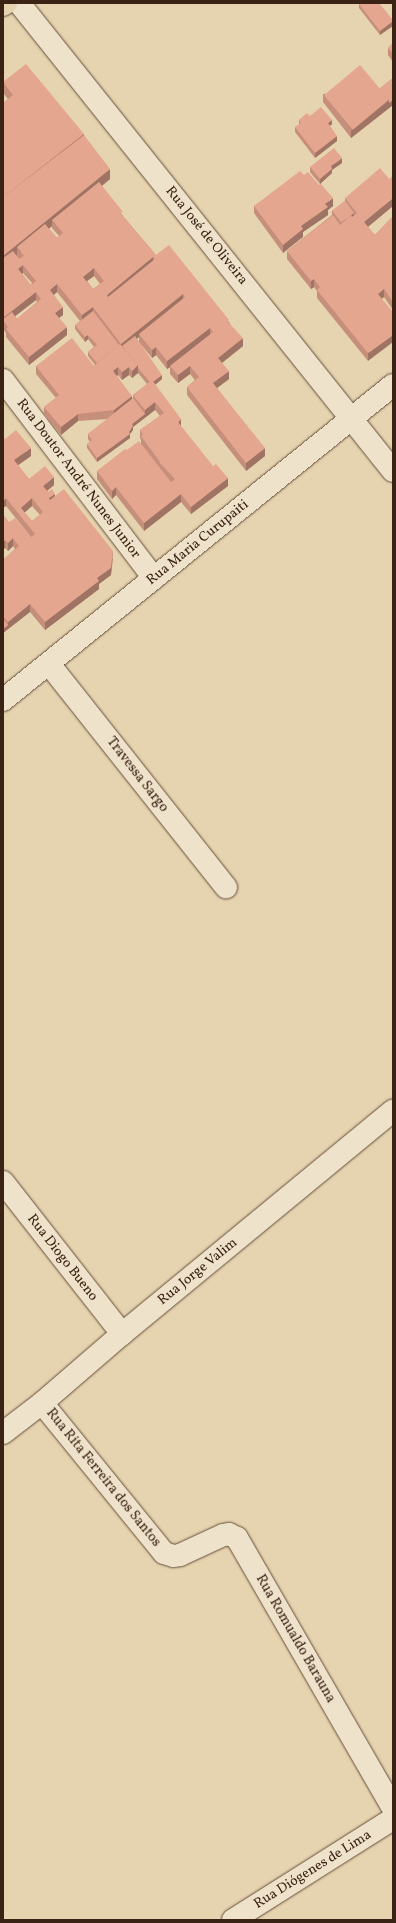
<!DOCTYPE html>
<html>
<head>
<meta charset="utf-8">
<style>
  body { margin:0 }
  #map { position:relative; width:396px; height:1923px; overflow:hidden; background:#e6d3af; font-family:Vollkorn,serif }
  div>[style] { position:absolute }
  .roads { filter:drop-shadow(0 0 1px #654f3b) drop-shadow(0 0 1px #654f3b) }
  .minor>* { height:22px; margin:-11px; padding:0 11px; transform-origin:11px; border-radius:11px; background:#efe2cb }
  .major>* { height:22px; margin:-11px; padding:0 11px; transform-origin:11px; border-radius:11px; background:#e6d3af }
  .wall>* { inset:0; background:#c58f7b }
  .shaded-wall>* { inset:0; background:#a07464 }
  .building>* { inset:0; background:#e5a68f; transform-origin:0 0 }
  span { translate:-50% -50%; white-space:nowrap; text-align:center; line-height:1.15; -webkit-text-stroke:3.5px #efe2cb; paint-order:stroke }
  .street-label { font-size:14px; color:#3a2314 }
  .frame { position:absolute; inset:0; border:4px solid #3a2314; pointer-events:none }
</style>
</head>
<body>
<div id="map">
  <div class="roads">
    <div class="minor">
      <div style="left:19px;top:3px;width:599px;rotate:51.37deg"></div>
      <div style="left:3px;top:380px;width:249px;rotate:52.7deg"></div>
      <div style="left:49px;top:664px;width:285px;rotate:51.6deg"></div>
      <div style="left:3px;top:700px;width:501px;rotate:-38.93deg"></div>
      <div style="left:3px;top:1182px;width:193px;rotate:51.9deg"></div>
      <div style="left:42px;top:1403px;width:193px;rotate:50.9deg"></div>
      <div style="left:164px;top:1553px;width:10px;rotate:17deg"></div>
      <div style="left:174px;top:1556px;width:6px;rotate:-9deg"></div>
      <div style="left:180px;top:1555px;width:47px;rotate:-24.9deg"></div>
      <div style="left:223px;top:1535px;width:6px;rotate:-9deg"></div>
      <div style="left:229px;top:1534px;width:9px;rotate:27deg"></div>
      <div style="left:237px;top:1538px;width:312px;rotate:60deg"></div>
      <div style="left:3px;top:1433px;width:49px;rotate:-37.6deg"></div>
      <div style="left:42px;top:1403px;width:106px;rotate:-40.8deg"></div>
      <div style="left:122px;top:1334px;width:351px;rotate:-39.5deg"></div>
      <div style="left:233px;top:1920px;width:189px;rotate:-32.3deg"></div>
    </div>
    <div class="major">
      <div style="left:3px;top:5px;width:4px;rotate:-34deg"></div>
    </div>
  </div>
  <div class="wall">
    <div style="clip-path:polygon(359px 4px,393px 20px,380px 35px,359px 8px)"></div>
    <div style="clip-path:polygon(393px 43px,393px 62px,388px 55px,388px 48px)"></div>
    <div style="clip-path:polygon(393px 78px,393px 105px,351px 138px,323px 102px,323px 94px,379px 89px)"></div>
    <div style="clip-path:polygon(evenodd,3px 82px,84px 135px,110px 179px,102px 186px,123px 216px,156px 255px,229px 322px,243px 346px,222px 363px,229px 379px,217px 388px,265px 456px,246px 471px,187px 395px,187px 387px,195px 380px,190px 374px,178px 383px,170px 374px,170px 367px,167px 369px,156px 355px,152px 358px,139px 342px,139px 337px,137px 339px,162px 379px,155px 385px,181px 427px,228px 486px,191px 514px,181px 502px,144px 531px,116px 495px,112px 499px,97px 479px,97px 471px,127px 450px,141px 444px,141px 440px,140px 438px,140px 430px,160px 416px,155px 410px,133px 427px,133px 430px,130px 434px,130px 438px,97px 462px,87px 448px,87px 444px,90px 442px,88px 439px,88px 434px,108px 419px,78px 421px,61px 435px,44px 415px,44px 407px,56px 398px,36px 374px,36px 366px,94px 366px,95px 365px,88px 356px,88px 352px,94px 347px,88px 339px,85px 342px,75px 329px,75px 325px,80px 321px,57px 292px,54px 295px,63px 315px,59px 318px,67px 335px,29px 365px,6px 337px,6px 333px,3px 329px,3px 103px,8px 99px,3px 93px,3px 82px,52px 226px,52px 228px,59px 236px,57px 238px,49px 229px,52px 226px,3px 82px,23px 273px,32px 283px,31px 285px,22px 274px,23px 273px,3px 82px,94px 276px,100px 284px,93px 289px,87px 281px,94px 276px,3px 82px,36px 300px,37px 302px,17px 319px,15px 316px,36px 300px,3px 82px,138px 373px,147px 384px,133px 395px,133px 398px,132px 399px,117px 376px,118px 375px,122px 380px,129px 375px,132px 378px,138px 373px)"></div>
    <div style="clip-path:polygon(310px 116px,332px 124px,330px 126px,337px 141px,315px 158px,295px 132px,295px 127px,299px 125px,299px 120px)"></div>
    <div style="clip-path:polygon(342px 163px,332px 170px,332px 173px,320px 184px,310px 172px,310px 167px)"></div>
    <div style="clip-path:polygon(304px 175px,333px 206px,328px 210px,328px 215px,303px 232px,283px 253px,254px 213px,254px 206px)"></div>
    <div style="clip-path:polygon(345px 198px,393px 206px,368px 227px,375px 235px,393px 216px,393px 310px,384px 297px,382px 298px,368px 361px,317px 298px,317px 291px,314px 287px,311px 289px,287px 259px,287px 251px,332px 215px,332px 211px,345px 201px)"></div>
    <div style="clip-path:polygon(evenodd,5px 439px,31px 456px,18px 465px,29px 479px,54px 485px,47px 491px,55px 496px,113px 559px,111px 575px,99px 584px,99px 589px,45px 630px,30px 612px,3px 633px,3px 558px,4px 559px,15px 549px,13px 546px,8px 551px,5px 548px,3px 549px,9px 522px,31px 537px,6px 506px,5px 439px,32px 506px,40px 515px,32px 521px,24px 512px,32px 506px)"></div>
  </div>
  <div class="shaded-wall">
    <div style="clip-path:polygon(393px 21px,393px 26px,380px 35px,380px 31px)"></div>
    <div style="clip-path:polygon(389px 100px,393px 100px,393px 105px,351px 138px,351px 131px)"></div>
    <div style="clip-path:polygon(332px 120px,332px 124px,328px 127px,328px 123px)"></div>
    <div style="clip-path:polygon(84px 134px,84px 145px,3px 197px)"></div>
    <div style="clip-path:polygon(337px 136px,337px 141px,315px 158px,315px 153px)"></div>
    <div style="clip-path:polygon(342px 158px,342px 163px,332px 170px,332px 173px,320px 184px,320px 179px,331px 166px)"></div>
    <div style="clip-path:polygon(110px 169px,110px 179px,55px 224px,52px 220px,52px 226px,20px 252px,17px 247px,17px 255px,3px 266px,3px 256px)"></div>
    <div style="clip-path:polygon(333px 198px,333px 206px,328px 210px,328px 215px,303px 232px,303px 237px,283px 253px,283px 245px,301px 226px,325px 204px)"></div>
    <div style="clip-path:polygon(393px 198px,393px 206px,364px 230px,364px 222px)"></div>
    <div style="clip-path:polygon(354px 213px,354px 217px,342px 223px)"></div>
    <div style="clip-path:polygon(153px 257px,153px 265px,107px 303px,107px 295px)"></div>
    <div style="clip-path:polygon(23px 265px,23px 273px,18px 277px,18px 269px)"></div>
    <div style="clip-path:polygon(94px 268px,94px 276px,83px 284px,83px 277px)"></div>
    <div style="clip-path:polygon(314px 279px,314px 287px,311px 289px,311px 281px)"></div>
    <div style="clip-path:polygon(57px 284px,57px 292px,50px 298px,50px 290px)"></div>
    <div style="clip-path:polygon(384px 289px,384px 297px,378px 302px,378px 294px)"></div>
    <div style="clip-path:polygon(36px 292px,36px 300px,5px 324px,3px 321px,3px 318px)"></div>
    <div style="clip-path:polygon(183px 294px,183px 302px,139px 334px,139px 337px,123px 350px,121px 347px,121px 344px)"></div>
    <div style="clip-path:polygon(63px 307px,63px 315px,55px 321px,55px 313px)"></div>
    <div style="clip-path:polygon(93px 307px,93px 314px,82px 323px,82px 315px)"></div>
    <div style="clip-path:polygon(67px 327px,67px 335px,29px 365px,29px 357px)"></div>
    <div style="clip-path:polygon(210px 328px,210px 336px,170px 366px,170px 367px,167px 369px,167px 361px)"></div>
    <div style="clip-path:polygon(88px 335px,88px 339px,85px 342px,85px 337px)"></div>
    <div style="clip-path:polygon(393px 335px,393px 342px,368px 361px,368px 353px)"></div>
    <div style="clip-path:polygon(243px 338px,243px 346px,218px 366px,218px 358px)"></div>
    <div style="clip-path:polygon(156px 347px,156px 355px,152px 358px,152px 350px)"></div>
    <div style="clip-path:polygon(138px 365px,138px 373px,132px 378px,132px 371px)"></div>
    <div style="clip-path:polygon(190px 366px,190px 374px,178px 383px,178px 375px)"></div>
    <div style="clip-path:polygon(118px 367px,118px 375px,113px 379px,113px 371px)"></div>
    <div style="clip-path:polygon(129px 367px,129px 375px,122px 380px,122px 372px)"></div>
    <div style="clip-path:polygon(229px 371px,229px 379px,213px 391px,213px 383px)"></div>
    <div style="clip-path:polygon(162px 375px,162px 379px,151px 388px,151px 383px)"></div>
    <div style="clip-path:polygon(132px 396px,132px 403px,114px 418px,114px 410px)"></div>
    <div style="clip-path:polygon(155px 402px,155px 410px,133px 427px,133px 430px,130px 434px,130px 438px,97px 462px,97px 458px,129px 432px,132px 424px,145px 414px,145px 410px)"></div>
    <div style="clip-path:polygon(78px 414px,78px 421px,61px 435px,61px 427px)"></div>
    <div style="clip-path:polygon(181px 419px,181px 427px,178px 422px)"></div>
    <div style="clip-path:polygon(31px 448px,31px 456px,14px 468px,14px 460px)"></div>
    <div style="clip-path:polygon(265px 448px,265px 456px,246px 471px,246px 463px)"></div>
    <div style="clip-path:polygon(54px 477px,54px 485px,43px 494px,43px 486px)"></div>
    <div style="clip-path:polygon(228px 478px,228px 486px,191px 514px,191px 507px)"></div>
    <div style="clip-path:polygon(116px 487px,116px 495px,112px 499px,112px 491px)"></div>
    <div style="clip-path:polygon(55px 494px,55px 502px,49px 506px,49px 498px)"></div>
    <div style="clip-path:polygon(181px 494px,181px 502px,144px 531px,144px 523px)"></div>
    <div style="clip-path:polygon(6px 498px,6px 506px,3px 508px,3px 501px)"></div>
    <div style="clip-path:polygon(32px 498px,32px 506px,21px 516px,21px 508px)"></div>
    <div style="clip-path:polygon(13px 538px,13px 546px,8px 551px,8px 543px)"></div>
    <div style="clip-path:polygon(5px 540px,5px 548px,3px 549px,3px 542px)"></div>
    <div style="clip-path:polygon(113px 551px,111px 575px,99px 584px,99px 589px,45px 630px,45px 622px,97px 578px)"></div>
    <div style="clip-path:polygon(30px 604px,30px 612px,3px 633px,3px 629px,8px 625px,8px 622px)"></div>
  </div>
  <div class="building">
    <div style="clip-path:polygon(360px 3px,379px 3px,393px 20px,393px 21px,380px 31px,359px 4px)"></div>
    <div style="clip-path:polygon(393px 43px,393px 54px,388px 48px)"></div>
    <div style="clip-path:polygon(26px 64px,84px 134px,3px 197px,3px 103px,13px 95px,3px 82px)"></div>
    <div style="left:360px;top:65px;width:45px;height:47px;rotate:50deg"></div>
    <div style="clip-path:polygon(393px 78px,393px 100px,389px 103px,389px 100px,379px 89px)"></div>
    <div style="clip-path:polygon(321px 107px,332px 120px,328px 123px,337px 136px,315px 153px,295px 127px,301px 123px,299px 120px,307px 113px,310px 116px)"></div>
    <div style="clip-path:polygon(84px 135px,110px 169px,3px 256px,3px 197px)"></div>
    <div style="clip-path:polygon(334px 148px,342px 158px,331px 166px,332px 169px,320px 179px,310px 167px)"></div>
    <div style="clip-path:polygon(380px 168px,389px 179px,393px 176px,393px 198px,364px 222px,375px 235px,393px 216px,393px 302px,384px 289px,378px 294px,393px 312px,393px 335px,368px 353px,317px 290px,320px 287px,314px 279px,311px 281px,287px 251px,333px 215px,340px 225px,351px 215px,352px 217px,357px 213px,345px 198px)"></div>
    <div style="clip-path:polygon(300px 171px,304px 175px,308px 172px,319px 185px,321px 184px,333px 198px,325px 204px,328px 207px,301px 226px,303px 229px,283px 245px,254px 206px)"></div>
    <div style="clip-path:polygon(evenodd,99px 182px,123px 212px,120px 213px,156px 255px,169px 245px,229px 320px,227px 321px,243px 338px,218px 358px,229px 371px,213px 383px,265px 448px,246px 463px,187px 387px,199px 377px,190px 366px,178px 375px,170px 366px,213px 332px,210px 328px,167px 361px,156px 347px,152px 350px,139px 334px,185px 297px,183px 294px,121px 344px,93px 307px,82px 315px,57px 284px,50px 290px,63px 307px,55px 313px,67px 327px,29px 357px,6px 329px,8px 327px,3px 321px,3px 319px,12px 312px,17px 319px,41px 299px,36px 292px,3px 318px,3px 258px,13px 251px,19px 259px,24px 256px,17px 247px,45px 224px,57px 238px,63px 233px,52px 220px,99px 182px,153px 257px,155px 259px,108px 297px,107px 295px,153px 257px,99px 182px,23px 265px,36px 281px,31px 285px,18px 269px,23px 265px,99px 182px,94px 268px,104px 281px,93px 289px,83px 277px,94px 268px)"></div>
    <div style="left:345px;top:201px;width:15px;height:16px;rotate:53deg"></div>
    <div style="clip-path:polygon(93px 311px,119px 345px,97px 363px,88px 352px,97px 345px,88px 335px,85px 337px,75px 325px)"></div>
    <div style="clip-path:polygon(135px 336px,162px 375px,153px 382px,152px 380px,150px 382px,138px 368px,138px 365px,122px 346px)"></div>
    <div style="clip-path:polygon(72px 338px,94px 366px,120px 344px,138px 365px,132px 371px,129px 367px,122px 372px,118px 367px,113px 371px,132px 396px,114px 410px,78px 414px,61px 427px,44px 407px,59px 395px,36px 366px)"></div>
    <div style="clip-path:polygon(152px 380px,181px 419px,178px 422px,213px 466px,216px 464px,228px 478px,191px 507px,181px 494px,144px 523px,116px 487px,112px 491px,97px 471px,125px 449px,127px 450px,139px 441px,171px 482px,175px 479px,159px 462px,160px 462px,141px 436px,143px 435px,140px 430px,164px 413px,155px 402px,145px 410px,133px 395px)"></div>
    <div style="clip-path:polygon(133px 398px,145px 414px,132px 424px,133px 426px,129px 432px,130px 434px,97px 458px,87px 444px,92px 440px,88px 434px)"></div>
    <div style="clip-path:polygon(evenodd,16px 430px,31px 448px,14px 460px,29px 479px,45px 466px,54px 477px,43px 486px,48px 492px,52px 489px,55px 494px,49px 498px,50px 500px,64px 489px,113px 551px,111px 568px,97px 578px,99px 581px,45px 622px,30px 604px,8px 622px,3px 616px,3px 558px,4px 559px,19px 546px,13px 538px,8px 543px,5px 540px,3px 542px,3px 514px,9px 522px,15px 518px,31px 537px,35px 534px,6px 498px,3px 501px,3px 437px,5px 439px,16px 430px,32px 498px,43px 512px,32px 521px,21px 508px,32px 498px)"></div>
    <div style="clip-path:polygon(3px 619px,8px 625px,3px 629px)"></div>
  </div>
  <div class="street-label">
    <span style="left:206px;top:236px;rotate:51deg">Rua José de Oliveira</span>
    <span style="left:78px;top:479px;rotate:53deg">Rua Doutor André Nunes Junior</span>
    <span style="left:198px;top:543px;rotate:-39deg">Rua Maria Curupaiti</span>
    <span style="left:137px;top:775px;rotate:52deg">Travessa Sargo</span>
    <span style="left:62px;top:1258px;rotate:52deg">Rua Diogo Bueno</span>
    <span style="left:198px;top:1272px;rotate:-39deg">Rua Jorge Valim</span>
    <span style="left:103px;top:1478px;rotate:51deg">Rua Rita Ferreira dos Santos</span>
    <span style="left:295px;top:1639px;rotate:60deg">Rua Romualdo Barauna</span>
    <span style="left:313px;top:1870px;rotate:-32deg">Rua Diógenes de Lima</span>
  </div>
  <div class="frame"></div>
</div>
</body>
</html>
